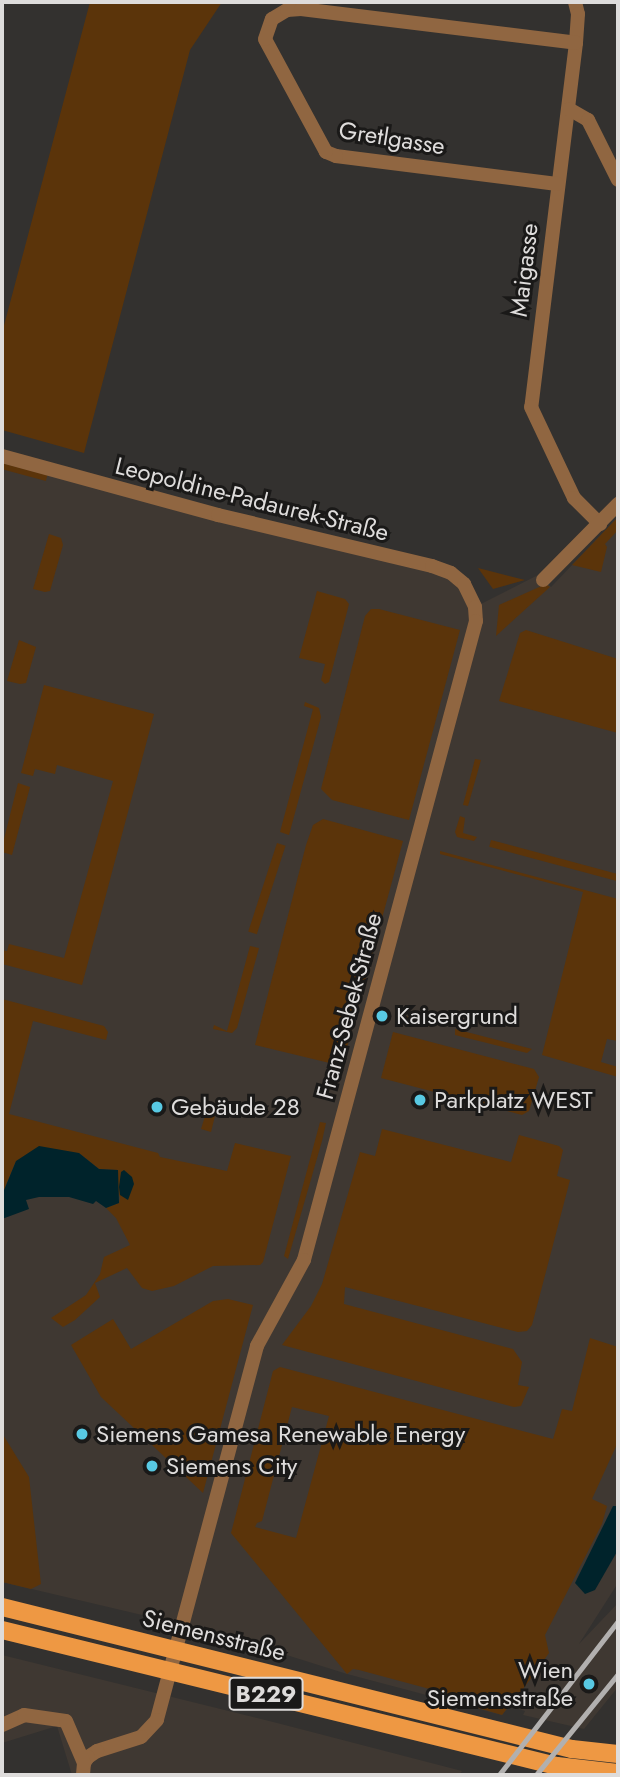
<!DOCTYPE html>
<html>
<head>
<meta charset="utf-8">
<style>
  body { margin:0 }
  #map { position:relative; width:620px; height:1777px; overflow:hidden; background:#33312f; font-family:Jost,sans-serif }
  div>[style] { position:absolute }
  .built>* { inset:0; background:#3f3832 }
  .green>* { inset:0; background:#5b340a; transform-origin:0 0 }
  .water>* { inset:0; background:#00232b }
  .minor>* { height:14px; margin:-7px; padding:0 7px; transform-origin:7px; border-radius:7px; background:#906641 }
  .primary>* { height:18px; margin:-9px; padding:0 9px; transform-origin:9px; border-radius:9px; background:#ee9843 }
  .rail>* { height:4.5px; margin:-2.25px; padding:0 2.25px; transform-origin:2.25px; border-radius:2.25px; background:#b2b0af }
  .dots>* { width:19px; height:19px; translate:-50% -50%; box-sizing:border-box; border:4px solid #1a1918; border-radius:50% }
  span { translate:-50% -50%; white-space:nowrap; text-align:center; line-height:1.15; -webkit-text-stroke:6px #1a1918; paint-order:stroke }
  .shield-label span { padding:2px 5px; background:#1a1918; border:2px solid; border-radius:5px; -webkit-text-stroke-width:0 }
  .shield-label { font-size:23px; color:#dedcdb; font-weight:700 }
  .street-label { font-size:24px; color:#dedcdb }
  .poi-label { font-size:24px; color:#dedcdb }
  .left { translate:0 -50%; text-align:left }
  .right { translate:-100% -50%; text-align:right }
  .frame { position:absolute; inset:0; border:4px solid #dedcdb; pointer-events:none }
</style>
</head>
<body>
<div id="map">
  <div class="built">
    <div style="clip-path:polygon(2px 456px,451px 573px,475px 607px,538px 575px,551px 587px,618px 517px,618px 1583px,579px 1644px,618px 1603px,618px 1687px,584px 1729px,523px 1715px,525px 1711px,509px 1706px,502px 1715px,347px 1674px,210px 1631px,2px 1582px)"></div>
    <div style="clip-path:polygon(2px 1655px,281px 1724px,462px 1771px,459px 1775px,72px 1775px,57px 1726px,2px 1743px)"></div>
  </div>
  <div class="green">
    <div style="clip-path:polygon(90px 2px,222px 2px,190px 50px,84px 453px,2px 430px,2px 333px)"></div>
    <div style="left:2px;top:463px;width:47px;height:6px;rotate:15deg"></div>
    <div style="clip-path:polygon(618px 517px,618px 530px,605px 544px,607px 547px,601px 572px,572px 565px)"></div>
    <div style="clip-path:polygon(49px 534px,61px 538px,63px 545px,50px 591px,45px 592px,33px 589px)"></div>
    <div style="clip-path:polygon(478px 568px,486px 570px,525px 580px,493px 589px)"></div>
    <div style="clip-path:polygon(546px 584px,550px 587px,496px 636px,499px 605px)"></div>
    <div style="clip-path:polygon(317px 591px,345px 599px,349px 604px,329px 682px,325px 684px,321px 680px,325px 664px,299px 658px)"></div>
    <div style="clip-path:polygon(371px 609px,379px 609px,460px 630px,409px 820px,332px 800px,321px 789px,365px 616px)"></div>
    <div style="clip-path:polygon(526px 630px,618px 659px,618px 733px,499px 701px,520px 633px)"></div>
    <div style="clip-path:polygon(19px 640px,36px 647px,26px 683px,20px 684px,7px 681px)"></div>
    <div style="clip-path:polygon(44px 685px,154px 714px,82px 985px,2px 964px,2px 950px,7px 951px,9px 944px,64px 958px,113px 781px,57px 765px,55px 774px,35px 769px,33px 776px,21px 773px)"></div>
    <div style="clip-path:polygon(305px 702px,319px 708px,321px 717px,289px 835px,280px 832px,313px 709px,304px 706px)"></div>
    <div style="clip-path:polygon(475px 759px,481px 760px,468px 806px,463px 805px)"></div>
    <div style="clip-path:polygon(18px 783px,30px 787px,12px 855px,2px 852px,2px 847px)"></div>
    <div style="clip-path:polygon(460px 816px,465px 818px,463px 833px,477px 837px,474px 841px,457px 837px,455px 832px)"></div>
    <div style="clip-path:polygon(323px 819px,403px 841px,342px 1066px,255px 1045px,306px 845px,313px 825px)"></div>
    <div style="left:491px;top:840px;width:132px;height:7px;rotate:15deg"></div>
    <div style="left:277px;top:843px;width:9px;height:93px;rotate:18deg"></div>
    <div style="clip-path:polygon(440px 851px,618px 899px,618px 1041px,607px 1039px,601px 1062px,618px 1067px,618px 1077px,542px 1055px,583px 892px,440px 854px)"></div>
    <div style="clip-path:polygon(250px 946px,259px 948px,237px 1028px,232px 1033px,213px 1029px,214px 1025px,227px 1031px)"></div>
    <div style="clip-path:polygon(2px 999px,104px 1026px,108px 1032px,106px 1040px,33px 1021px,9px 1114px,158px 1153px,160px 1157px,227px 1171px,235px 1143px,291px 1156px,263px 1262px,260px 1265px,213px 1266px,174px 1286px,152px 1291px,142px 1288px,127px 1268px,95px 1283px,100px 1297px,75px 1320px,63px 1327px,51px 1318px,86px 1295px,100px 1274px,104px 1257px,130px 1245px,116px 1218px,106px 1208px,119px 1203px,120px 1198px,117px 1187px,118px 1170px,99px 1169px,79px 1153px,16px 1161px,2px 1195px)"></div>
    <div style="clip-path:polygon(398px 1014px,434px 1024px,433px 1027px,396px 1019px)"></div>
    <div style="clip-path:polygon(455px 1029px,532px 1049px,527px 1053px,455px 1035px)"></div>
    <div style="clip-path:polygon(393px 1032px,534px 1069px,539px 1077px,529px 1111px,522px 1115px,381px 1078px)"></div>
    <div style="clip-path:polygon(207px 1110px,216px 1112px,211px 1132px,201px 1129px)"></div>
    <div style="clip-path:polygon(320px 1122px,326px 1123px,322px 1141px,288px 1259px,284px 1256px)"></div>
    <div style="clip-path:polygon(382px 1129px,511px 1162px,519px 1135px,559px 1146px,563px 1150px,557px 1176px,570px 1180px,532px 1325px,527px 1331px,518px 1332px,345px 1287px,344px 1304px,513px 1349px,522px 1362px,518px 1385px,529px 1387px,521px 1406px,514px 1407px,282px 1345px,311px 1306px,322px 1284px,360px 1152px,375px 1156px)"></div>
    <div style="clip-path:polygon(228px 1299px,253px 1305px,203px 1493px,101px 1397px,71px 1345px,113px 1319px,131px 1349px,213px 1301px)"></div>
    <div style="clip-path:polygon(evenodd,590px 1338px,618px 1347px,618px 1442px,592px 1499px,607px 1506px,602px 1524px,545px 1635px,549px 1653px,526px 1685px,502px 1715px,478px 1708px,478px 1702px,359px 1670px,353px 1669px,347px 1674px,231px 1533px,273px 1371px,280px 1367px,553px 1439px,562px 1409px,572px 1411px,590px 1338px,292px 1407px,329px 1416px,296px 1538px,255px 1527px,257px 1523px,262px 1521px,292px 1407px)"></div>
    <div style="clip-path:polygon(2px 1433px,29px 1477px,41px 1584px,31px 1589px,2px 1582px)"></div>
  </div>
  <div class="water">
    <div style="clip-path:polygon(39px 1146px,79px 1153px,99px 1169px,118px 1170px,119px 1203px,106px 1208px,96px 1201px,93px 1204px,69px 1197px,39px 1197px,26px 1200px,29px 1209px,2px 1219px,2px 1195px,16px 1161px)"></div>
    <div style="clip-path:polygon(124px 1170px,132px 1177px,134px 1184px,128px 1200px,120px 1195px,119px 1187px,121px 1172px)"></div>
    <div style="clip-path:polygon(613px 1506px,618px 1506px,618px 1550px,595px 1590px,585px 1594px,575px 1583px)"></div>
  </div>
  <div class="minor">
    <div style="left:575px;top:2px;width:12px;rotate:76deg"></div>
    <div style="left:578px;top:14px;width:29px;rotate:94deg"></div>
    <div style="left:576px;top:43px;width:367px;rotate:97deg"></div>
    <div style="left:531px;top:407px;width:101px;rotate:64.7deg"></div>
    <div style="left:574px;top:498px;width:37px;rotate:45deg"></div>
    <div style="left:569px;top:109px;width:22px;rotate:30deg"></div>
    <div style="left:588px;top:120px;width:67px;rotate:63.4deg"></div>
    <div style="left:557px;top:184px;width:223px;rotate:-172.8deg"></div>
    <div style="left:336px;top:156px;width:11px;rotate:-158deg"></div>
    <div style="left:326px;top:152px;width:128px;rotate:-118.4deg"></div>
    <div style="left:265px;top:39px;width:21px;rotate:-71deg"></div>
    <div style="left:272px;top:19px;width:17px;rotate:-31deg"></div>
    <div style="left:287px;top:10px;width:14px;rotate:-4deg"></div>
    <div style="left:301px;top:9px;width:277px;rotate:7deg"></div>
    <div style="left:2px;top:456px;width:224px;rotate:15.3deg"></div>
    <div style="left:218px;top:515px;width:220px;rotate:13.4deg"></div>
    <div style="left:432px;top:566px;width:20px;rotate:20deg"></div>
    <div style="left:451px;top:573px;width:17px;rotate:40deg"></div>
    <div style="left:464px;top:584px;width:25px;rotate:64deg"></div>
    <div style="left:475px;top:607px;width:14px;rotate:86deg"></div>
    <div style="left:476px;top:621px;width:662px;rotate:105.07deg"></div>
    <div style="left:304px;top:1260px;width:98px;rotate:118.7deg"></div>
    <div style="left:257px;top:1346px;width:387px;rotate:105deg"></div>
    <div style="left:157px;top:1720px;width:23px;rotate:133deg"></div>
    <div style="left:141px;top:1737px;width:46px;rotate:162.3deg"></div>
    <div style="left:97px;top:1751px;width:11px;rotate:146deg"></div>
    <div style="left:88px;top:1757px;width:7px;rotate:124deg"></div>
    <div style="left:84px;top:1763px;width:12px;rotate:95deg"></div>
    <div style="left:543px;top:580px;width:107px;rotate:-45.4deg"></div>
    <div style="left:2px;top:1725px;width:24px;rotate:-24deg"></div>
    <div style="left:24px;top:1715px;width:42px;rotate:8.1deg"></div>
    <div style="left:66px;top:1721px;width:46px;rotate:66.8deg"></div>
  </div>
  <div class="primary">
    <div style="left:2px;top:1607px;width:587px;rotate:13.99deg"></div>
    <div style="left:572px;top:1749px;width:46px;rotate:6.2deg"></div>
    <div style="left:2px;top:1630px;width:571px;rotate:13.77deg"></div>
    <div style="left:557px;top:1766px;width:61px;rotate:6.5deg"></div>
  </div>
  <div class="rail">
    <div style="left:499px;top:1775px;width:195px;rotate:-52.3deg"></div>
    <div style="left:536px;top:1775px;width:130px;rotate:-50.9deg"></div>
  </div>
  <div class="dots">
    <div style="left:382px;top:1016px;background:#58c9e3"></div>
    <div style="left:420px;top:1100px;background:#58c9e3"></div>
    <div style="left:157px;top:1107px;background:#58c9e3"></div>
    <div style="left:82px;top:1434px;background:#58c9e3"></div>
    <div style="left:152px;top:1466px;background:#58c9e3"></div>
    <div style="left:589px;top:1684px;background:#58c9e3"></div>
  </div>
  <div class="shield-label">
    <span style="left:266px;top:1694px">B229</span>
  </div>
  <div class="street-label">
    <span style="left:392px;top:138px;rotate:9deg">Gretlgasse</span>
    <span style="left:524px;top:270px;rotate:-83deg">Maigasse</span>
    <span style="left:252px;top:499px;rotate:14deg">Leopoldine-Padaurek-Straße</span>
    <span style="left:349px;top:1006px;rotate:-75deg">Franz-Sebek-Straße</span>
    <span style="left:214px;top:1635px;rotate:14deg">Siemensstraße</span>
  </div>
  <div class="poi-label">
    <span class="left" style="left:396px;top:1016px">Kaisergrund</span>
    <span class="left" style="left:434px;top:1100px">Parkplatz WEST</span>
    <span class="left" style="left:171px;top:1107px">Gebäude 28</span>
    <span class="left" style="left:96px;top:1434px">Siemens Gamesa Renewable Energy</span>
    <span class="left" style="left:166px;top:1466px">Siemens City</span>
    <span class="right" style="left:573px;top:1684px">Wien<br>Siemensstraße</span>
  </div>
  <div class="frame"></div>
</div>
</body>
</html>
